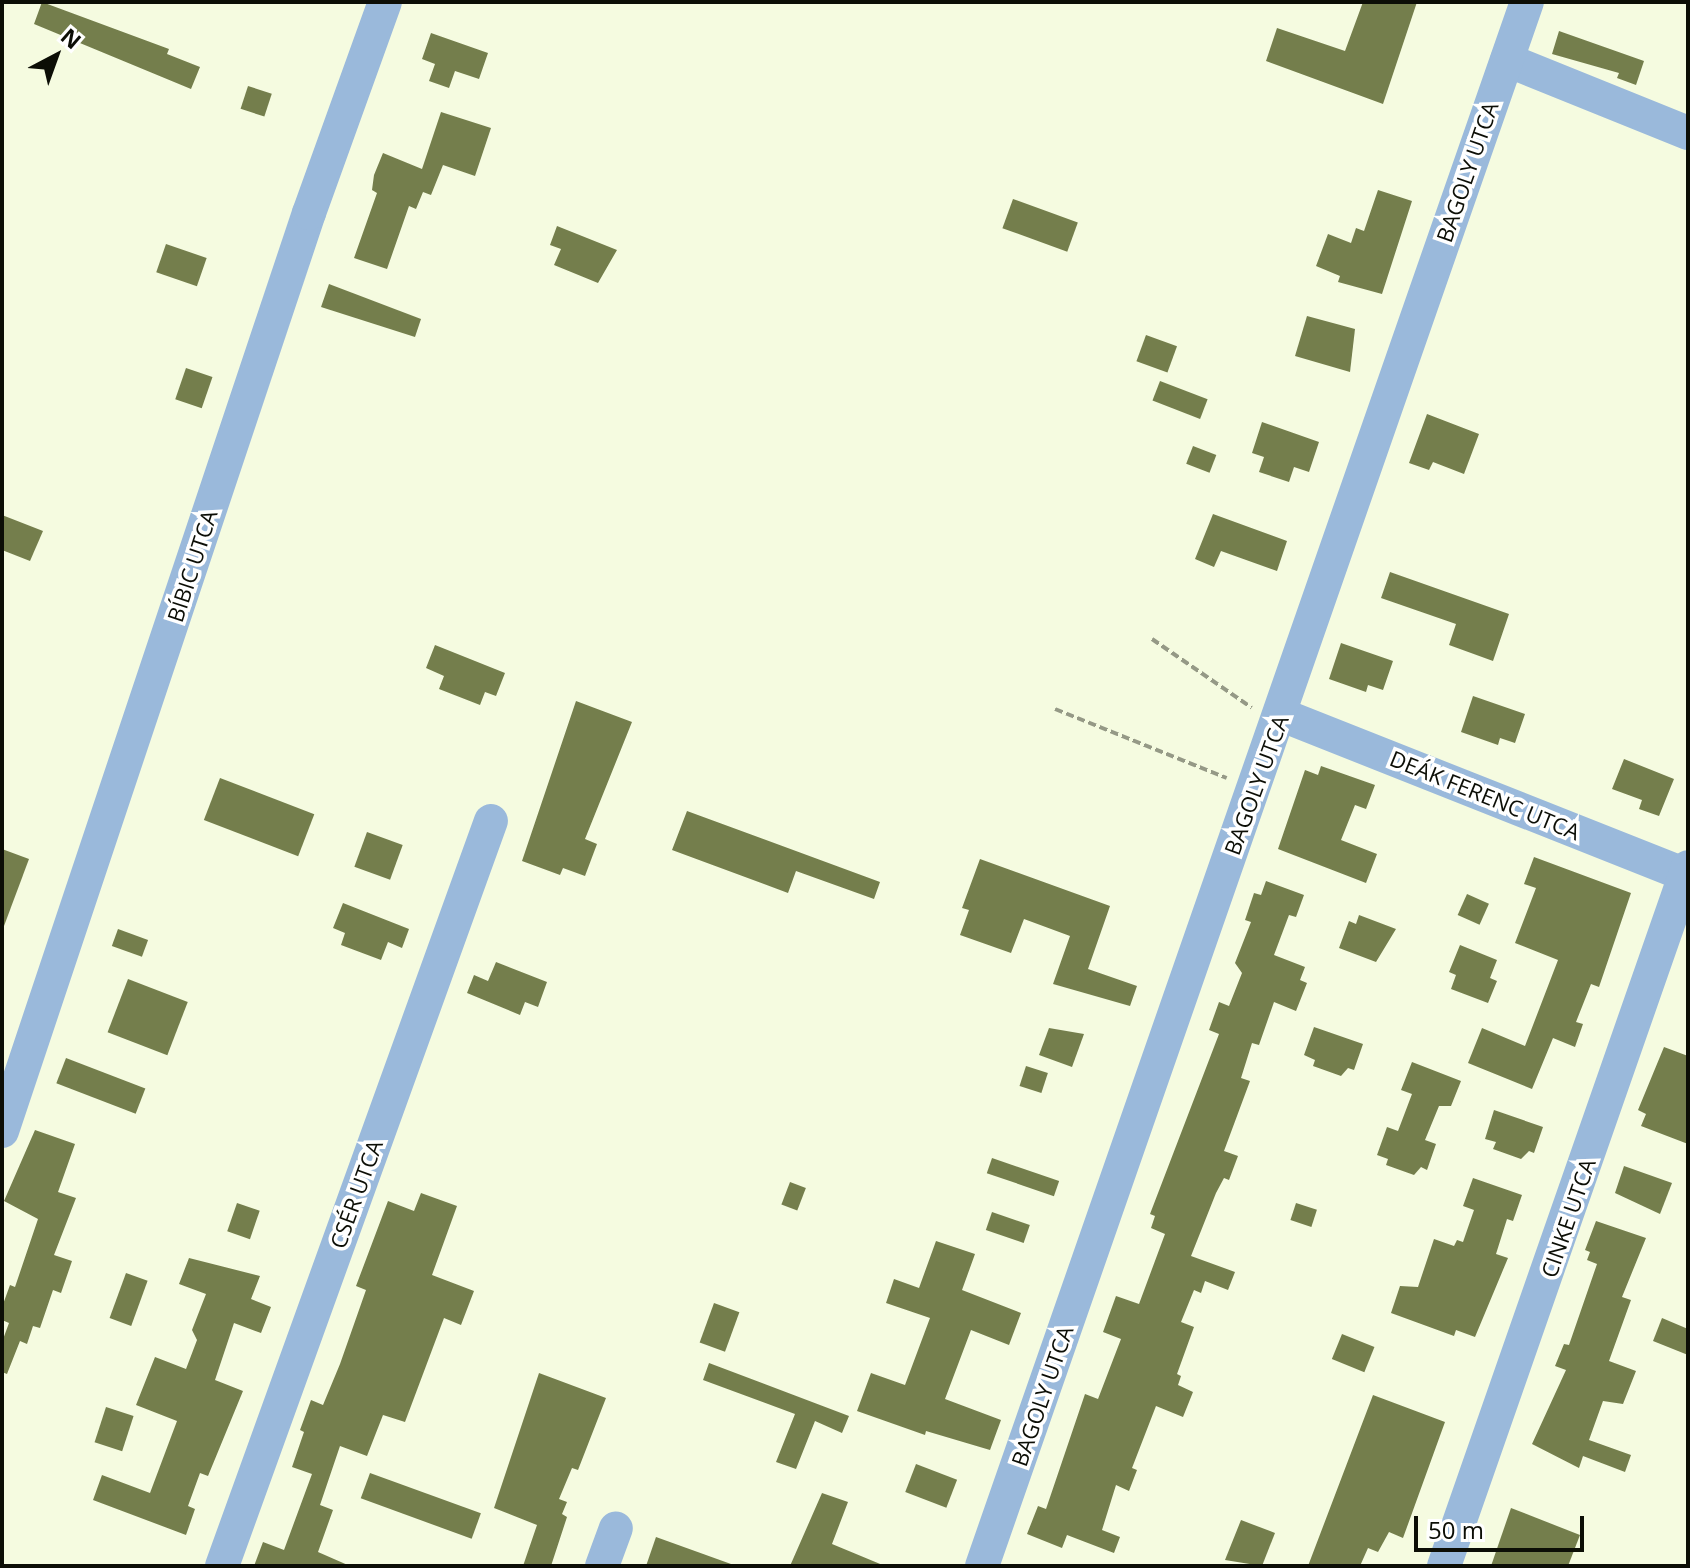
<!DOCTYPE html>
<html>
<head>
<meta charset="utf-8">
<style>
  body { margin:0 }
  #map { position:relative; width:1690px; height:1568px; overflow:hidden; background:#f5fbe0; font-family:"Open Sans",sans-serif }
  div>[style] { position:absolute }
  .building>* { inset:0; background:#747e4c; transform-origin:0 0 }
  .path>* { height:4px; margin-top:-2px; transform-origin:0; background:repeating-linear-gradient(90deg,#959986 0 8px,transparent 0 12px) }
  .minor>* { height:34px; margin:-17px; padding:0 17px; transform-origin:17px; border-radius:17px; background:#9ab9db }
  span { translate:-50% -50%; white-space:nowrap; text-align:center; line-height:1.15; -webkit-text-stroke:7px #fff; paint-order:stroke }
  .street-label { font-size:22px; color:#0c0e06 }
  .frame { position:absolute; inset:0; border:4px solid #0c0e06; pointer-events:none }
  .north { position:absolute; left:16px; top:16px; width:80px; height:80px; -webkit-text-stroke:6px #fff; paint-order:stroke; rotate:41deg; font-size:22px; font-weight:700; line-height:32px; text-align:center; color:#0c0e06 }
  .north::after { content:''; display:block; margin:auto; width:28px; height:36px; background:#0c0e06; clip-path:polygon(50% 0,100% 100%,50% 72%,0 100%) }
  .scale { position:absolute; left:1414px; top:1516px; width:170px; height:36px; box-sizing:border-box; border:4px solid #0c0e06; border-top:0; padding-left:10px; font-size:24px; line-height:28px; white-space:nowrap; color:#0c0e06; -webkit-text-stroke:6px #fff; paint-order:stroke }
</style>
</head>
<body>
<div id="map">
  <div class="building">
    <div style="clip-path:polygon(42px 2px,169px 49px,167px 54px,200px 67px,191px 89px,34px 24px)"></div>
    <div style="clip-path:polygon(1363px 2px,1417px 2px,1383px 104px,1266px 61px,1277px 28px,1345px 51px)"></div>
    <div style="clip-path:polygon(1559px 31px,1644px 61px,1636px 85px,1617px 78px,1619px 73px,1552px 54px)"></div>
    <div style="clip-path:polygon(431px 33px,488px 53px,479px 79px,455px 71px,449px 88px,429px 81px,435px 64px,422px 59px)"></div>
    <div style="left:248px;top:86px;width:25px;height:24px;rotate:18deg"></div>
    <div style="clip-path:polygon(441px 112px,491px 128px,475px 176px,443px 165px,431px 195px,423px 192px,416px 209px,409px 206px,387px 269px,354px 258px,377px 193px,372px 190px,374px 175px,383px 153px,422px 169px)"></div>
    <div style="clip-path:polygon(1378px 190px,1412px 201px,1382px 294px,1338px 282px,1340px 276px,1316px 266px,1328px 234px,1351px 243px,1356px 228px,1364px 231px)"></div>
    <div style="left:1013px;top:199px;width:69px;height:31px;rotate:20deg"></div>
    <div style="clip-path:polygon(557px 226px,617px 250px,598px 283px,554px 265px,561px 249px,550px 245px)"></div>
    <div style="left:166px;top:244px;width:43px;height:30px;rotate:19deg"></div>
    <div style="clip-path:polygon(329px 284px,421px 319px,415px 337px,321px 307px)"></div>
    <div style="clip-path:polygon(1307px 316px,1355px 329px,1350px 372px,1295px 356px)"></div>
    <div style="left:1146px;top:335px;width:33px;height:28px;rotate:20deg"></div>
    <div style="left:186px;top:368px;width:28px;height:33px;rotate:19deg"></div>
    <div style="left:1160px;top:381px;width:51px;height:21px;rotate:21deg"></div>
    <div style="clip-path:polygon(1427px 414px,1479px 434px,1464px 474px,1433px 462px,1429px 470px,1409px 463px)"></div>
    <div style="clip-path:polygon(1262px 422px,1319px 442px,1309px 472px,1294px 467px,1289px 482px,1259px 472px,1264px 457px,1252px 453px)"></div>
    <div style="left:1193px;top:446px;width:25px;height:19px;rotate:21deg"></div>
    <div style="clip-path:polygon(1213px 514px,1287px 541px,1277px 571px,1221px 551px,1214px 567px,1195px 559px)"></div>
    <div style="clip-path:polygon(2px 515px,43px 531px,30px 561px,2px 550px)"></div>
    <div style="clip-path:polygon(1390px 572px,1509px 614px,1493px 661px,1449px 645px,1456px 624px,1381px 598px)"></div>
    <div style="clip-path:polygon(1341px 643px,1393px 661px,1383px 690px,1368px 685px,1366px 692px,1329px 679px)"></div>
    <div style="clip-path:polygon(435px 645px,505px 673px,496px 696px,485px 692px,480px 705px,439px 689px,444px 676px,426px 668px)"></div>
    <div style="clip-path:polygon(1473px 696px,1525px 714px,1515px 743px,1500px 738px,1498px 745px,1461px 732px)"></div>
    <div style="clip-path:polygon(576px 701px,632px 722px,585px 839px,597px 844px,585px 876px,563px 868px,560px 875px,522px 861px)"></div>
    <div style="clip-path:polygon(1624px 759px,1674px 779px,1659px 816px,1639px 809px,1642px 800px,1612px 789px)"></div>
    <div style="clip-path:polygon(1321px 766px,1375px 785px,1366px 809px,1355px 805px,1341px 840px,1377px 854px,1366px 883px,1278px 849px,1305px 770px,1318px 775px)"></div>
    <div style="left:220px;top:778px;width:101px;height:45px;rotate:21deg"></div>
    <div style="clip-path:polygon(687px 811px,880px 882px,874px 899px,796px 871px,788px 893px,672px 850px)"></div>
    <div style="left:367px;top:832px;width:38px;height:37px;rotate:20deg"></div>
    <div style="clip-path:polygon(2px 849px,29px 859px,4px 926px,2px 926px)"></div>
    <div style="clip-path:polygon(1534px 857px,1631px 893px,1599px 987px,1591px 984px,1576px 1022px,1583px 1024px,1575px 1047px,1553px 1038px,1532px 1089px,1468px 1063px,1482px 1028px,1525px 1046px,1558px 960px,1515px 943px,1536px 888px,1524px 884px)"></div>
    <div style="clip-path:polygon(980px 859px,1110px 906px,1088px 969px,1137px 986px,1130px 1006px,1053px 984px,1070px 936px,1024px 919px,1011px 953px,960px 935px,969px 910px,962px 908px)"></div>
    <div style="clip-path:polygon(1266px 881px,1304px 895px,1296px 917px,1289px 915px,1274px 955px,1305px 967px,1300px 980px,1307px 983px,1296px 1011px,1274px 1002px,1259px 1045px,1252px 1043px,1241px 1078px,1250px 1081px,1224px 1151px,1238px 1156px,1229px 1180px,1224px 1178px,1216px 1193px,1191px 1256px,1235px 1272px,1228px 1290px,1205px 1281px,1201px 1293px,1194px 1290px,1181px 1322px,1194px 1327px,1177px 1374px,1181px 1376px,1178px 1385px,1193px 1392px,1183px 1417px,1156px 1406px,1132px 1468px,1137px 1470px,1129px 1491px,1116px 1485px,1102px 1530px,1120px 1537px,1114px 1553px,1067px 1535px,1062px 1548px,1027px 1534px,1038px 1506px,1046px 1509px,1085px 1394px,1098px 1399px,1121px 1339px,1103px 1332px,1116px 1296px,1139px 1304px,1165px 1234px,1151px 1228px,1155px 1216px,1150px 1214px,1219px 1034px,1209px 1030px,1219px 1002px,1229px 1006px,1242px 973px,1235px 963px,1251px 922px,1245px 920px,1254px 893px,1261px 895px)"></div>
    <div style="left:1467px;top:894px;width:24px;height:23px;rotate:24deg"></div>
    <div style="clip-path:polygon(343px 903px,409px 929px,402px 948px,388px 942px,381px 960px,341px 945px,345px 933px,333px 928px)"></div>
    <div style="clip-path:polygon(1359px 915px,1396px 929px,1376px 962px,1339px 948px,1349px 921px,1356px 924px)"></div>
    <div style="left:118px;top:929px;width:32px;height:18px;rotate:20deg"></div>
    <div style="clip-path:polygon(1460px 945px,1497px 960px,1490px 978px,1497px 981px,1488px 1003px,1451px 989px,1456px 975px,1449px 972px)"></div>
    <div style="clip-path:polygon(496px 962px,547px 982px,538px 1007px,525px 1002px,520px 1015px,467px 993px,474px 975px,488px 981px)"></div>
    <div style="left:128px;top:979px;width:64px;height:57px;rotate:21deg"></div>
    <div style="clip-path:polygon(1314px 1027px,1363px 1044px,1354px 1070px,1348px 1068px,1341px 1076px,1313px 1066px,1315px 1060px,1304px 1055px)"></div>
    <div style="clip-path:polygon(1049px 1028px,1084px 1034px,1072px 1067px,1039px 1055px)"></div>
    <div style="clip-path:polygon(1664px 1047px,1688px 1056px,1688px 1144px,1641px 1126px,1646px 1114px,1638px 1110px)"></div>
    <div style="left:66px;top:1058px;width:85px;height:27px;rotate:21deg"></div>
    <div style="clip-path:polygon(1412px 1062px,1461px 1081px,1451px 1106px,1439px 1106px,1425px 1140px,1436px 1144px,1427px 1170px,1421px 1167px,1414px 1175px,1386px 1165px,1388px 1159px,1377px 1155px,1387px 1127px,1398px 1131px,1412px 1094px,1401px 1090px)"></div>
    <div style="left:1026px;top:1066px;width:23px;height:21px;rotate:18deg"></div>
    <div style="clip-path:polygon(1494px 1110px,1543px 1127px,1534px 1153px,1529px 1151px,1521px 1159px,1493px 1149px,1496px 1142px,1485px 1139px)"></div>
    <div style="clip-path:polygon(35px 1130px,75px 1144px,58px 1192px,76px 1198px,54px 1255px,72px 1261px,61px 1293px,53px 1290px,40px 1328px,33px 1326px,27px 1344px,20px 1341px,7px 1374px,2px 1372px,2px 1342px,9px 1323px,2px 1320px,2px 1307px,10px 1285px,15px 1287px,38px 1219px,4px 1201px)"></div>
    <div style="left:992px;top:1158px;width:71px;height:16px;rotate:19deg"></div>
    <div style="clip-path:polygon(1624px 1166px,1672px 1183px,1660px 1214px,1615px 1193px)"></div>
    <div style="clip-path:polygon(1473px 1178px,1522px 1195px,1513px 1221px,1507px 1219px,1496px 1254px,1508px 1258px,1475px 1337px,1456px 1330px,1454px 1336px,1391px 1313px,1400px 1286px,1418px 1287px,1434px 1239px,1454px 1246px,1457px 1240px,1463px 1242px,1474px 1210px,1463px 1206px)"></div>
    <div style="left:790px;top:1182px;width:17px;height:24px;rotate:21deg"></div>
    <div style="clip-path:polygon(421px 1193px,457px 1206px,432px 1275px,474px 1291px,461px 1325px,444px 1318px,405px 1422px,383px 1415px,367px 1456px,340px 1446px,320px 1505px,333px 1510px,318px 1552px,350px 1566px,254px 1566px,263px 1542px,284px 1550px,312px 1474px,292px 1467px,304px 1432px,300px 1430px,311px 1400px,323px 1405px,340px 1364px,366px 1290px,356px 1286px,388px 1201px,414px 1211px)"></div>
    <div style="left:237px;top:1203px;width:24px;height:30px;rotate:19deg"></div>
    <div style="left:1296px;top:1203px;width:22px;height:18px;rotate:18deg"></div>
    <div style="left:992px;top:1212px;width:40px;height:19px;rotate:19deg"></div>
    <div style="clip-path:polygon(1596px 1221px,1646px 1238px,1622px 1297px,1631px 1300px,1609px 1361px,1636px 1371px,1623px 1404px,1603px 1401px,1589px 1440px,1631px 1455px,1625px 1472px,1583px 1456px,1579px 1468px,1532px 1444px,1566px 1370px,1555px 1366px,1564px 1344px,1569px 1345px,1597px 1264px,1587px 1260px,1590px 1252px,1585px 1250px)"></div>
    <div style="clip-path:polygon(936px 1241px,975px 1254px,962px 1290px,1021px 1313px,1009px 1345px,971px 1330px,945px 1399px,1001px 1420px,990px 1450px,926px 1431px,925px 1435px,857px 1411px,871px 1373px,905px 1385px,930px 1318px,886px 1303px,894px 1279px,919px 1288px)"></div>
    <div style="clip-path:polygon(189px 1258px,260px 1276px,251px 1299px,271px 1307px,261px 1333px,234px 1323px,215px 1380px,243px 1391px,208px 1476px,200px 1473px,188px 1506px,195px 1509px,186px 1535px,93px 1500px,102px 1475px,150px 1493px,177px 1421px,136px 1405px,155px 1357px,186px 1369px,197px 1340px,192px 1330px,206px 1294px,179px 1284px)"></div>
    <div style="left:126px;top:1273px;width:23px;height:48px;rotate:20deg"></div>
    <div style="left:714px;top:1303px;width:27px;height:42px;rotate:20deg"></div>
    <div style="clip-path:polygon(1662px 1318px,1688px 1329px,1688px 1355px,1653px 1341px)"></div>
    <div style="left:1342px;top:1334px;width:35px;height:27px;rotate:22deg"></div>
    <div style="clip-path:polygon(709px 1363px,849px 1416px,842px 1433px,815px 1421px,796px 1469px,776px 1462px,795px 1414px,703px 1380px)"></div>
    <div style="clip-path:polygon(539px 1373px,606px 1398px,578px 1470px,572px 1468px,559px 1499px,567px 1502px,562px 1514px,567px 1517px,551px 1566px,523px 1566px,537px 1525px,494px 1508px)"></div>
    <div style="clip-path:polygon(1373px 1395px,1445px 1422px,1403px 1538px,1389px 1532px,1378px 1552px,1368px 1548px,1360px 1566px,1308px 1566px)"></div>
    <div style="left:106px;top:1407px;width:29px;height:37px;rotate:18deg"></div>
    <div style="left:916px;top:1464px;width:44px;height:30px;rotate:21deg"></div>
    <div style="left:370px;top:1473px;width:118px;height:27px;rotate:20deg"></div>
    <div style="clip-path:polygon(822px 1493px,848px 1502px,832px 1544px,885px 1566px,790px 1566px)"></div>
    <div style="clip-path:polygon(1511px 1508px,1580px 1535px,1568px 1566px,1491px 1566px)"></div>
    <div style="clip-path:polygon(1241px 1520px,1275px 1533px,1262px 1566px,1225px 1560px)"></div>
    <div style="clip-path:polygon(656px 1537px,731px 1564px,730px 1566px,646px 1566px)"></div>
  </div>
  <div class="path">
    <div style="left:1152px;top:639px;width:121px;rotate:34.6deg"></div>
    <div style="left:1055px;top:709px;width:185px;rotate:21.9deg"></div>
  </div>
  <div class="minor">
    <div style="left:1507px;top:60px;width:195px;rotate:22deg"></div>
    <div style="left:1282px;top:715px;width:437px;rotate:21.6deg"></div>
    <div style="left:2px;top:1131px;width:968px;rotate:-71.51deg"></div>
    <div style="left:309px;top:213px;width:224px;rotate:-70.2deg"></div>
    <div style="left:222px;top:1566px;width:792px;rotate:-70.15deg"></div>
    <div style="left:602px;top:1566px;width:40px;rotate:-69.8deg"></div>
    <div style="left:982px;top:1566px;width:1656px;rotate:-70.79deg"></div>
    <div style="left:1444px;top:1566px;width:740px;rotate:-70.76deg"></div>
  </div>
  <div class="street-label">
    <span style="left:1467px;top:172px;rotate:-71deg">BAGOLY UTCA</span>
    <span style="left:192px;top:566px;rotate:-72deg">BÍBIC UTCA</span>
    <span style="left:1256px;top:785px;rotate:-70deg">BAGOLY UTCA</span>
    <span style="left:1485px;top:795px;rotate:22deg">DEÁK FERENC UTCA</span>
    <span style="left:356px;top:1194px;rotate:-70deg">CSÉR UTCA</span>
    <span style="left:1568px;top:1218px;rotate:-71deg">CINKE UTCA</span>
    <span style="left:1042px;top:1396px;rotate:-71deg">BAGOLY UTCA</span>
  </div>
  <div class="frame"></div>
  <div class="north">N</div>
  <div class="scale">50 m</div>
</div>
</body>
</html>
